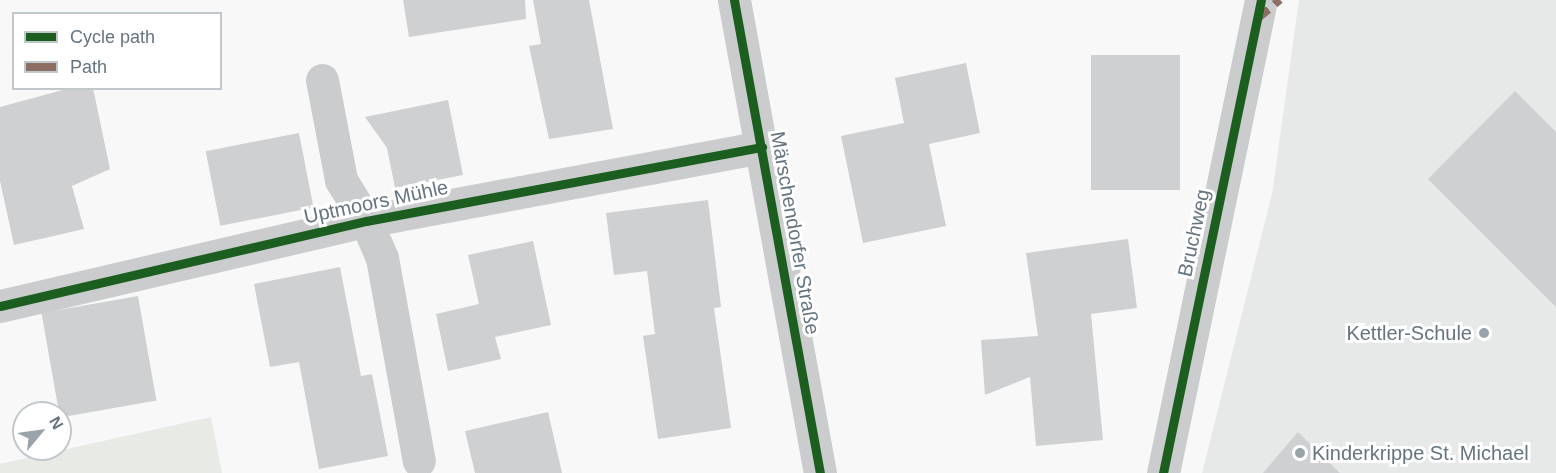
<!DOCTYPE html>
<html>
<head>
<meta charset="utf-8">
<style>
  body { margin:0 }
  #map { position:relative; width:1556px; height:473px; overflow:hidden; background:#f8f8f8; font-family:Helvetica,sans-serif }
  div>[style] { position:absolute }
  .built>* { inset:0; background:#e7e8e8 }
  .green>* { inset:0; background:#e7eae5 }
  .building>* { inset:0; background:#ced0d1; transform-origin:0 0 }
  .minor>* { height:33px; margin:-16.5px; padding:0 16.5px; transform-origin:16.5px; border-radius:16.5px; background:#cbcccd }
  .quiet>* { height:8px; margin-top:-4px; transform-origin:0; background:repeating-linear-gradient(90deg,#8d6e63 0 15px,transparent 0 23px) }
  .cycleway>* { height:9px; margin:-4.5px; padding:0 4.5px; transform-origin:4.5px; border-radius:4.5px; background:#1b5e20 }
  .dots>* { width:16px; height:16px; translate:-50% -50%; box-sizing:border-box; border:3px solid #fff; border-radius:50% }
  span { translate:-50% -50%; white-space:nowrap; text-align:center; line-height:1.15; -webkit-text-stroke:6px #fff; paint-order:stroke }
  .street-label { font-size:20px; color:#657580 }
  .poi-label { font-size:20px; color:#657580 }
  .right { translate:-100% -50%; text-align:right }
  .left { translate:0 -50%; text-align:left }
  .legend { position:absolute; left:12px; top:12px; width:210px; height:78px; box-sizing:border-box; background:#fff; border:2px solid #c1c8cc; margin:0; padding:8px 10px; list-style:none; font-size:18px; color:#657580 }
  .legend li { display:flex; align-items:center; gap:12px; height:30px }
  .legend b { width:30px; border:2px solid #c1c8cc }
  .north { position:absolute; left:12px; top:401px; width:60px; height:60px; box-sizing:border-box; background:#fff; border:2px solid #c1c8cc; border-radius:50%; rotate:61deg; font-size:16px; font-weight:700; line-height:24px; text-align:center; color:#657580 }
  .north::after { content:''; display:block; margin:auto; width:21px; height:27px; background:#98a3aa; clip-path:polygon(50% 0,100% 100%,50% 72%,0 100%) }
</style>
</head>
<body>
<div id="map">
  <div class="built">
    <div style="clip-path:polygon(1299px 0,1556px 0,1556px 473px,1202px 473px,1272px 194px)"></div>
  </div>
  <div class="green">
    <div style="clip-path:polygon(211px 417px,222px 473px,0 473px,0 464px)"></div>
  </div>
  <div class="building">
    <div style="clip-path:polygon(403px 0,525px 0,526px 19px,409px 37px)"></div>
    <div style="clip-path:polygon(533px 0,589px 0,613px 129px,549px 139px,529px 46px,541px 44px)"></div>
    <div style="left:1091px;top:55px;width:89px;height:135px"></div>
    <div style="clip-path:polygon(966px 63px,980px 133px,929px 144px,946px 226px,863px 243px,841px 136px,904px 123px,895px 78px)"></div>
    <div style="clip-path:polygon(70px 88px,93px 88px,110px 169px,72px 186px,84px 229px,14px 245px,0 181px,0 107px)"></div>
    <div style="clip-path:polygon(1515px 91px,1556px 132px,1556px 307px,1428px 179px)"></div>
    <div style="clip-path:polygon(448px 100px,463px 175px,395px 188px,387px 148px,365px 117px)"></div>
    <div style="left:299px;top:133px;width:76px;height:95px;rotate:79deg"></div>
    <div style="clip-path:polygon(708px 200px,721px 307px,714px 308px,731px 428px,658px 439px,643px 336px,655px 334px,647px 271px,614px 275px,606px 213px)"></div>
    <div style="clip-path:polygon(1128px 239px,1137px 308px,1091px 314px,1103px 440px,1036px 446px,1030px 377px,985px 395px,981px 340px,1038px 336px,1026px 253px)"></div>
    <div style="clip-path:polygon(533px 241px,551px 325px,495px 337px,501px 359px,448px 371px,436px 314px,479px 304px,468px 255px)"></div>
    <div style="clip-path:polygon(340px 267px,361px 376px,372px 374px,388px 456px,319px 469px,299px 362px,270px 367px,254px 284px)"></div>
    <div style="left:138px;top:296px;width:106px;height:98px;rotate:80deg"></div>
    <div style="clip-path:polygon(548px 412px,562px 473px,475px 473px,465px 431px)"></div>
    <div style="clip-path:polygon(1298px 432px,1340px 473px,1263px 473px)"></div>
  </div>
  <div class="minor">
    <div style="left:734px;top:0;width:481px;rotate:79.7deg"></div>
    <div style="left:322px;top:80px;width:102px;rotate:79.2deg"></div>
    <div style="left:341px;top:180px;width:48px;rotate:58.6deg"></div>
    <div style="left:366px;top:221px;width:40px;rotate:66.6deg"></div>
    <div style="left:382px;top:258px;width:206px;rotate:79.7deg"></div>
    <div style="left:0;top:306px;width:376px;rotate:-13.1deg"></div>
    <div style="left:366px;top:221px;width:403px;rotate:-10.6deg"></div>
    <div style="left:1163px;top:473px;width:483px;rotate:-78.3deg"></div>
  </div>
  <div class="quiet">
    <div style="left:1257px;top:19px;width:30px;rotate:-40deg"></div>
  </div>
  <div class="cycleway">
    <div style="left:734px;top:0;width:481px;rotate:79.7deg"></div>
    <div style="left:0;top:306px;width:376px;rotate:-13.1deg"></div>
    <div style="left:366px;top:221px;width:403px;rotate:-10.6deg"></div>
    <div style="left:1163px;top:473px;width:483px;rotate:-78.3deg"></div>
  </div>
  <div class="dots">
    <div style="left:1484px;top:333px;background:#98a3aa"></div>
    <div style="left:1300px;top:453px;background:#98a3aa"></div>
  </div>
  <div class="street-label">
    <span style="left:376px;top:202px;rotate:-12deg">Uptmoors Mühle</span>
    <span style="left:795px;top:233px;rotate:80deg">Märschendorfer Straße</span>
    <span style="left:1194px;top:233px;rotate:-78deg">Bruchweg</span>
  </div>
  <div class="poi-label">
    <span class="right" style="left:1472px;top:333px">Kettler-Schule</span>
    <span class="left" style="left:1312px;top:453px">Kinderkrippe St. Michael</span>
  </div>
  <ul class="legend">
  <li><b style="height:8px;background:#1b5e20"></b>Cycle path</li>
  <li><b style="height:8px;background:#8d6e63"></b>Path</li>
  </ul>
  <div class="north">N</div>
</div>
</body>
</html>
